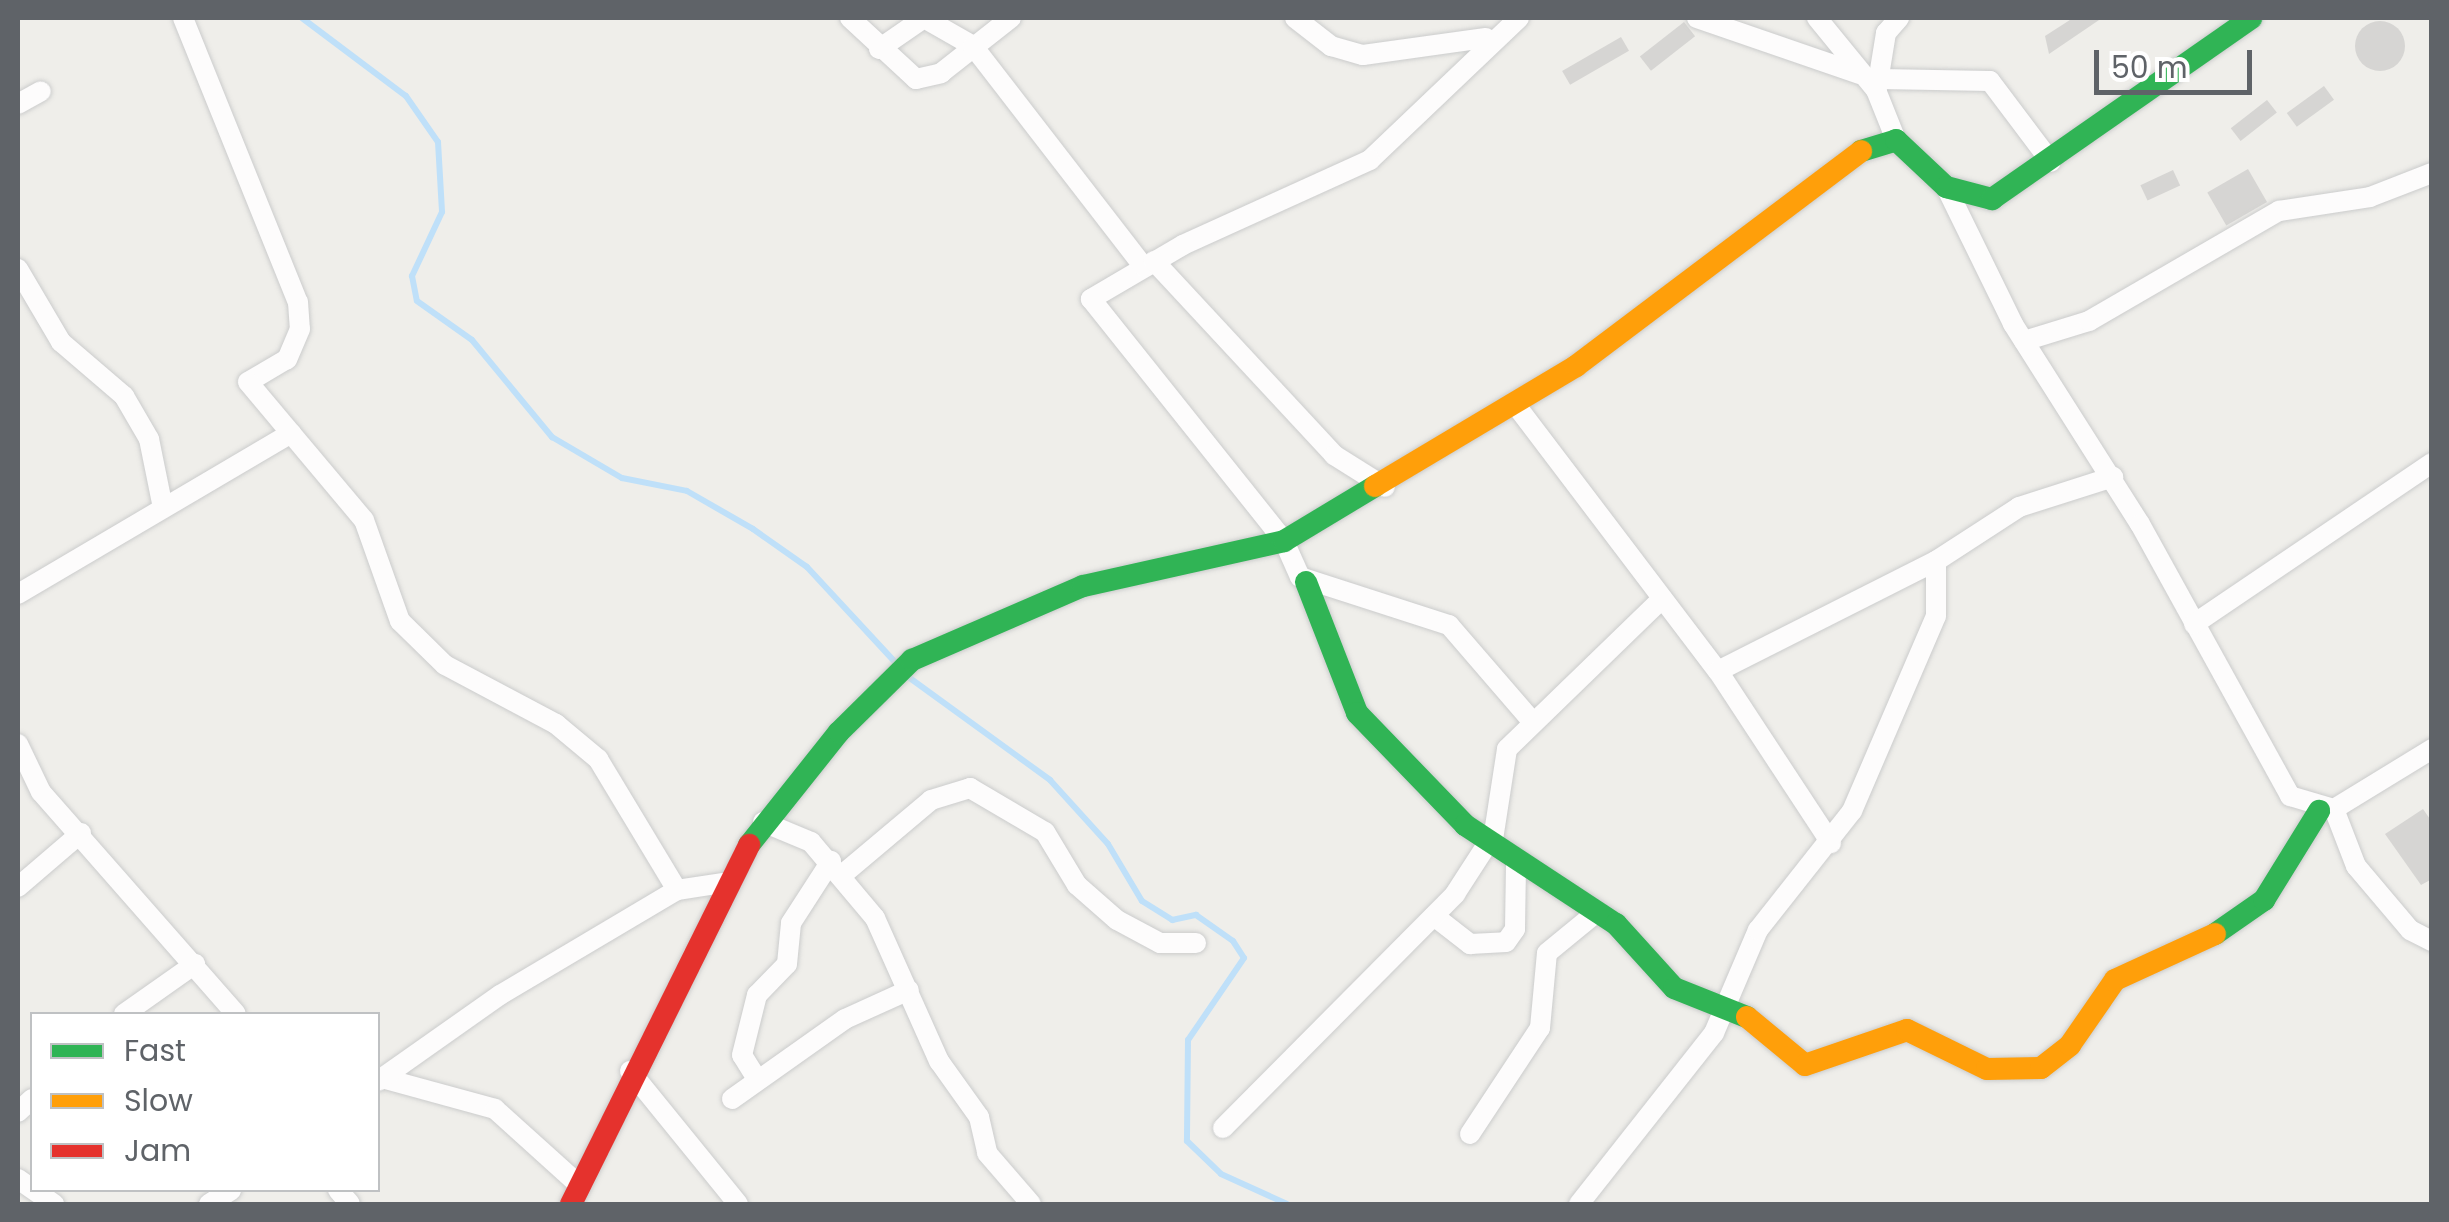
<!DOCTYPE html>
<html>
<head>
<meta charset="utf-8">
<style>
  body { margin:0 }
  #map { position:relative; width:2449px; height:1222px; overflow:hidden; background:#efeeea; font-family:Poppins,sans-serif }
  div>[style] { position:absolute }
  .stream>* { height:6px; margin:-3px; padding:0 3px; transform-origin:3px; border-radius:3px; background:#bfe0f9 }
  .building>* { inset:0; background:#d6d5d3; transform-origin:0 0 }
  .round { border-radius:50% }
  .roads { filter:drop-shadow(0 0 2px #cbcccc) drop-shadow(0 0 2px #cbcccc) }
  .street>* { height:20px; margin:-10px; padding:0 10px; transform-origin:10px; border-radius:10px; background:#fdfcfc }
  .fast>* { height:22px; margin:-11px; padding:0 11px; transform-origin:11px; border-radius:11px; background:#30b455 }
  .slow>* { height:22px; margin:-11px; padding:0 11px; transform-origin:11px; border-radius:11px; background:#ff9f0a }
  .jam>* { height:22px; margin:-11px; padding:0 11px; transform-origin:11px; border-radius:11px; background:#e5322d }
  span { translate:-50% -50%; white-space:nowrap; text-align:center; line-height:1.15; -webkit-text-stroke:9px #fff; paint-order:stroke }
  .frame { position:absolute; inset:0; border:20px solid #5f6368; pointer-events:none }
  .legend { position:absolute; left:30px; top:1012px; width:350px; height:180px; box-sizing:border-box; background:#fff; border:2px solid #bfc1c3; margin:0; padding:12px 18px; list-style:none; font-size:30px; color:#5f6368 }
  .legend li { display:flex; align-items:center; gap:20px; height:50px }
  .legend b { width:50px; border:2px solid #bfc1c3 }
  .scale { position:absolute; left:2094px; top:50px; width:158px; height:45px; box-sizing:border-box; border:5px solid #5f6368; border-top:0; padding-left:12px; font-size:30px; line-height:35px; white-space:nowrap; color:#5f6368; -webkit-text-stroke:8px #fff; paint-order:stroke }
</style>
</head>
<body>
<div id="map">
  <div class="stream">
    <div style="left:302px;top:18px;width:130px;rotate:36.9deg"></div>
    <div style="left:406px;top:96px;width:56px;rotate:55.2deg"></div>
    <div style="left:438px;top:142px;width:70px;rotate:86.7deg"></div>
    <div style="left:442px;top:212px;width:71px;rotate:115.1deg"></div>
    <div style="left:412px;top:276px;width:25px;rotate:79deg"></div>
    <div style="left:417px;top:301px;width:67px;rotate:35.3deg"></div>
    <div style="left:472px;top:340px;width:126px;rotate:50.5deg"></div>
    <div style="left:552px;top:437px;width:81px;rotate:30.4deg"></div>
    <div style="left:622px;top:478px;width:66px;rotate:11.3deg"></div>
    <div style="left:687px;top:491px;width:76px;rotate:29.9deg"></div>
    <div style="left:753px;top:529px;width:66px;rotate:35.1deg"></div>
    <div style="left:807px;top:567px;width:131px;rotate:47.2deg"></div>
    <div style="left:907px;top:676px;width:177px;rotate:36deg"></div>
    <div style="left:1050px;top:780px;width:86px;rotate:47.8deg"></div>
    <div style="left:1108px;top:844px;width:66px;rotate:59.2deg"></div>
    <div style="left:1142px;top:901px;width:36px;rotate:32deg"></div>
    <div style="left:1172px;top:920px;width:25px;rotate:-12deg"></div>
    <div style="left:1196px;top:915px;width:45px;rotate:35.1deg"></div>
    <div style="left:1233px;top:941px;width:20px;rotate:57deg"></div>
    <div style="left:1244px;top:958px;width:99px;rotate:124.3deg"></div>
    <div style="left:1188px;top:1040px;width:101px;rotate:90.6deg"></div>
    <div style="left:1187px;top:1141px;width:47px;rotate:44.1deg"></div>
    <div style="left:1221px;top:1174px;width:72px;rotate:24.4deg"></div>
  </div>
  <div class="building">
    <div style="clip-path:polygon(2073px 18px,2102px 18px,2049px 54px,2045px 36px)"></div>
    <div class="round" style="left:2355px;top:21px;width:50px;height:50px"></div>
    <div style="left:1684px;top:22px;width:18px;height:56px;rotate:52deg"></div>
    <div style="left:1621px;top:37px;width:16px;height:68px;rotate:60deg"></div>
    <div style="left:2324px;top:86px;width:17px;height:46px;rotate:54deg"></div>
    <div style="left:2267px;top:100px;width:16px;height:46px;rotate:52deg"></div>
    <div style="left:2248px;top:169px;width:38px;height:47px;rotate:60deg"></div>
    <div style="left:2173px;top:170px;width:17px;height:36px;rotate:65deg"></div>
    <div style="clip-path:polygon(2423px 809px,2432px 822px,2432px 879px,2421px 885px,2385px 834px)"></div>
  </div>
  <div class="roads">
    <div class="street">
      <div style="left:183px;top:18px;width:306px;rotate:68deg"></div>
      <div style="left:298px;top:302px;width:27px;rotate:86deg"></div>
      <div style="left:300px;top:329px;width:33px;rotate:113deg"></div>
      <div style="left:287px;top:359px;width:45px;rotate:149.5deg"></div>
      <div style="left:248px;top:382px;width:180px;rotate:50deg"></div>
      <div style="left:364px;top:520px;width:107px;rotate:70.4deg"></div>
      <div style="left:400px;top:621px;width:63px;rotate:44.4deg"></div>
      <div style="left:445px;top:665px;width:126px;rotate:28deg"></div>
      <div style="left:556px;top:724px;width:55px;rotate:39.8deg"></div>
      <div style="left:598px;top:759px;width:153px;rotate:58.9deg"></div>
      <div style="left:850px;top:18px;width:90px;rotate:42.7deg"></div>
      <div style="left:916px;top:79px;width:26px;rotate:-13deg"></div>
      <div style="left:941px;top:73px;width:89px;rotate:-38.2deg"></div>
      <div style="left:1295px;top:18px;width:46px;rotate:37.9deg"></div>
      <div style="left:1331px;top:46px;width:33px;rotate:16deg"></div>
      <div style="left:1363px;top:55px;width:124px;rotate:-7.9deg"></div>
      <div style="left:1519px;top:18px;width:206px;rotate:136.4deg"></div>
      <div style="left:1370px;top:160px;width:205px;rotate:155.6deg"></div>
      <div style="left:1183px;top:245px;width:107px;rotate:149.6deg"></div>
      <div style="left:1091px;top:299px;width:310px;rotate:51.4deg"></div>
      <div style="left:1284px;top:541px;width:39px;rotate:66deg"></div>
      <div style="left:1300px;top:577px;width:157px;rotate:17.9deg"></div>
      <div style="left:1449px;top:625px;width:127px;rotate:49.2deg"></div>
      <div style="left:1697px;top:18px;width:172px;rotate:19deg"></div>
      <div style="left:1817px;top:18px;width:93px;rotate:50.7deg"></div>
      <div style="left:1876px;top:90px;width:54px;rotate:68.2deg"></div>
      <div style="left:879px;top:49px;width:55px;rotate:-34.6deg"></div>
      <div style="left:924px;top:18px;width:56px;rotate:29.7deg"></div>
      <div style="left:973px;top:46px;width:279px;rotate:52.3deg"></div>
      <div style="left:1880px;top:79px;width:110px;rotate:1deg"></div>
      <div style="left:1990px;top:81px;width:101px;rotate:53deg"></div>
      <div style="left:1877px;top:88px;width:56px;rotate:-80.7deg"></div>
      <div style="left:1886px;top:33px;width:20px;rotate:-49deg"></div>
      <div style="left:18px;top:104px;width:26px;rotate:-29deg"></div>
      <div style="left:1946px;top:187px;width:153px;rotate:63.9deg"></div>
      <div style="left:2013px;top:324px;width:237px;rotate:57.6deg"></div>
      <div style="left:2140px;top:524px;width:311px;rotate:61.1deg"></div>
      <div style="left:2290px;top:796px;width:46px;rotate:16.5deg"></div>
      <div style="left:2334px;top:809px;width:115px;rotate:-31.5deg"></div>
      <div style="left:1154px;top:261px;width:265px;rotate:47.1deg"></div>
      <div style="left:1334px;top:455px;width:60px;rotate:32.1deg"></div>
      <div style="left:18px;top:269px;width:85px;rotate:59.5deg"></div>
      <div style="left:61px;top:342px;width:83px;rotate:40.6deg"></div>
      <div style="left:124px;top:396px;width:50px;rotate:59.8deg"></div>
      <div style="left:149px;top:439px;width:65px;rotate:78.5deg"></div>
      <div style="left:2024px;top:341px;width:68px;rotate:-17.1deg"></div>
      <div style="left:2089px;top:321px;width:220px;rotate:-30.1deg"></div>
      <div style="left:2279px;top:211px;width:92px;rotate:-8.7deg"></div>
      <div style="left:2370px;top:197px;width:66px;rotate:-21.2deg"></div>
      <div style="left:1515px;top:404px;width:335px;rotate:52.8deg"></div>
      <div style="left:1718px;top:671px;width:206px;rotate:56.7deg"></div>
      <div style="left:18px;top:594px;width:317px;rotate:-30.5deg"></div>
      <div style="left:2194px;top:624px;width:287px;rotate:-34.1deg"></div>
      <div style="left:1718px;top:671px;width:244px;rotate:-26.8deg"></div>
      <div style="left:1936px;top:561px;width:99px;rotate:-33deg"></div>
      <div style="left:2019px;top:507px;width:99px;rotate:-17.7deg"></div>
      <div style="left:18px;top:744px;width:53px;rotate:64.4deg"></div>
      <div style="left:41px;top:792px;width:295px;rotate:48.7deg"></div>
      <div style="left:2334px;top:809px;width:61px;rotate:68.9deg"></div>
      <div style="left:2356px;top:866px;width:84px;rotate:49.8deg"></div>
      <div style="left:2410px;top:930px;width:25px;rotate:27deg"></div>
      <div style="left:763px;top:822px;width:52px;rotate:22.6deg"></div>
      <div style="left:811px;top:842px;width:99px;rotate:49.9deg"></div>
      <div style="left:875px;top:918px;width:157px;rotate:65.9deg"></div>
      <div style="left:939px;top:1061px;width:69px;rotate:54.5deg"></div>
      <div style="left:979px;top:1117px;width:37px;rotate:77deg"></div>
      <div style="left:987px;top:1153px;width:67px;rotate:49.2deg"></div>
      <div style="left:1492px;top:846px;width:98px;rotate:-81.2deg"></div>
      <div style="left:1507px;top:749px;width:216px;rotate:-44.1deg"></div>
      <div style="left:842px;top:875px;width:116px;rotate:-40.1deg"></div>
      <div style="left:931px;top:800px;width:41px;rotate:-17.1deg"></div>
      <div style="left:970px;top:788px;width:87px;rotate:30.4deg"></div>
      <div style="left:1045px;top:832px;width:62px;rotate:58.9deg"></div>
      <div style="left:1077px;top:885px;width:53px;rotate:41.2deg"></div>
      <div style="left:1117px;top:920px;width:49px;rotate:28.1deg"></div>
      <div style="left:1160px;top:943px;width:36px"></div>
      <div style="left:18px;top:887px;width:83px;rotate:-40.6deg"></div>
      <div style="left:1434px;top:916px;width:46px;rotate:37.9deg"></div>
      <div style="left:1470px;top:944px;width:36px;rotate:-3deg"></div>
      <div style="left:1506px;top:942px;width:16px;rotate:-55deg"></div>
      <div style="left:1515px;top:929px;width:66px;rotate:-89.1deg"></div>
      <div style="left:124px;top:1014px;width:87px;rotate:-35.2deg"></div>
      <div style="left:630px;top:1071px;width:171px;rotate:50.9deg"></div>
      <div style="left:382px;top:1078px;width:117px;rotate:15.3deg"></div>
      <div style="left:495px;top:1109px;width:112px;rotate:42.1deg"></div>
      <div style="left:757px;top:1079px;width:28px;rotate:-122deg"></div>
      <div style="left:742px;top:1055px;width:62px;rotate:-76deg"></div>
      <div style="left:757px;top:995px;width:43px;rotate:-45.9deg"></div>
      <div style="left:787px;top:964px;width:41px;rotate:-84.4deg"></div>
      <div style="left:791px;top:923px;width:74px;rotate:-57.2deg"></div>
      <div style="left:378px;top:1081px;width:149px;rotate:-35.2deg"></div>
      <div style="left:500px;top:995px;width:206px;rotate:-30.7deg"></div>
      <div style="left:677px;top:890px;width:47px;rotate:-8.7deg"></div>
      <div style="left:732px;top:1099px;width:138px;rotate:-35.3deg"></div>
      <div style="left:845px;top:1019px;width:70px;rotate:-24.4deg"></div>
      <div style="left:18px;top:1112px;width:19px;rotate:-43deg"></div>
      <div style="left:1223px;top:1128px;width:330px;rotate:-45.2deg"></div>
      <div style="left:1455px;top:894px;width:61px;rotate:-57.1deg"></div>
      <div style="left:1470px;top:1134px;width:127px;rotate:-56.6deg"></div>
      <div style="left:1540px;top:1028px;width:75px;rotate:-84.7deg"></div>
      <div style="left:1547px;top:953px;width:58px;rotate:-39.4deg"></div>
      <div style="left:18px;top:1179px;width:44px;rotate:34.8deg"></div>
      <div style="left:338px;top:1190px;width:18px;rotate:49deg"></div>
      <div style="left:209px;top:1204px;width:26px;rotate:-32deg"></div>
      <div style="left:1579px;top:1204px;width:218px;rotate:-51.7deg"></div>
      <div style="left:1714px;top:1033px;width:112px;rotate:-66.9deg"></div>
      <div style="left:1758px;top:930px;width:152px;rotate:-51.7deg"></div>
      <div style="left:1852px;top:811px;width:212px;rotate:-66.7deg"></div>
      <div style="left:1936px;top:616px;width:55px;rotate:-90deg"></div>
    </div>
    <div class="fast">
      <div style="left:1861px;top:151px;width:37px;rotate:-17deg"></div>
      <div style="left:1896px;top:140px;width:69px;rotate:43.2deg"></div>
      <div style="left:1946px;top:187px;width:48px;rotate:14.6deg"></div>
      <div style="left:1992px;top:199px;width:316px;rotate:-34.9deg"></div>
      <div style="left:1306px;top:582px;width:141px;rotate:68.7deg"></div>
      <div style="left:1357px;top:713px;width:156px;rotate:46deg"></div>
      <div style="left:1465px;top:825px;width:181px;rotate:33.3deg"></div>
      <div style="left:1616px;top:924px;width:86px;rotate:47.8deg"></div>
      <div style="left:1674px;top:988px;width:79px;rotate:21.7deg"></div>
      <div style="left:749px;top:845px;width:144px;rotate:-51.5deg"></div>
      <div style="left:839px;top:732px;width:103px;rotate:-44.6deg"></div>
      <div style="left:912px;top:660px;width:186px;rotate:-23.4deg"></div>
      <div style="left:1083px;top:586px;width:206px;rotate:-12.6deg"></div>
      <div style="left:1284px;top:541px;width:106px;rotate:-31.1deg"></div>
      <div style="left:2215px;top:934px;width:60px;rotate:-34.8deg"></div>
      <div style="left:2264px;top:900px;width:105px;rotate:-58.3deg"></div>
    </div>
    <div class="slow">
      <div style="left:1375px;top:486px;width:234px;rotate:-30.8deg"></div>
      <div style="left:1576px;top:366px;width:357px;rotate:-37deg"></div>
      <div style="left:1747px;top:1017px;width:75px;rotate:39.6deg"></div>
      <div style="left:1805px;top:1065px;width:108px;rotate:-18.9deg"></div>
      <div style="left:1907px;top:1030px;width:89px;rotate:26deg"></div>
      <div style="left:1987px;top:1069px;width:54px;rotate:-1.1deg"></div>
      <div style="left:2041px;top:1068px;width:37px;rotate:-38deg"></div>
      <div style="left:2070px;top:1045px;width:79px;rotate:-55.3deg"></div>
      <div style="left:2115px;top:980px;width:110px;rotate:-24.7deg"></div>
    </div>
    <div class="jam">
      <div style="left:571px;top:1204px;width:401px;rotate:-63.6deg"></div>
    </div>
  </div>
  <div class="frame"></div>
  <ul class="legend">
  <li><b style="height:12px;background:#30b455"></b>Fast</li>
  <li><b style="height:12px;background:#ff9f0a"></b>Slow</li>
  <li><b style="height:12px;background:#e5322d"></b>Jam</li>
  </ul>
  <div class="scale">50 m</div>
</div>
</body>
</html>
